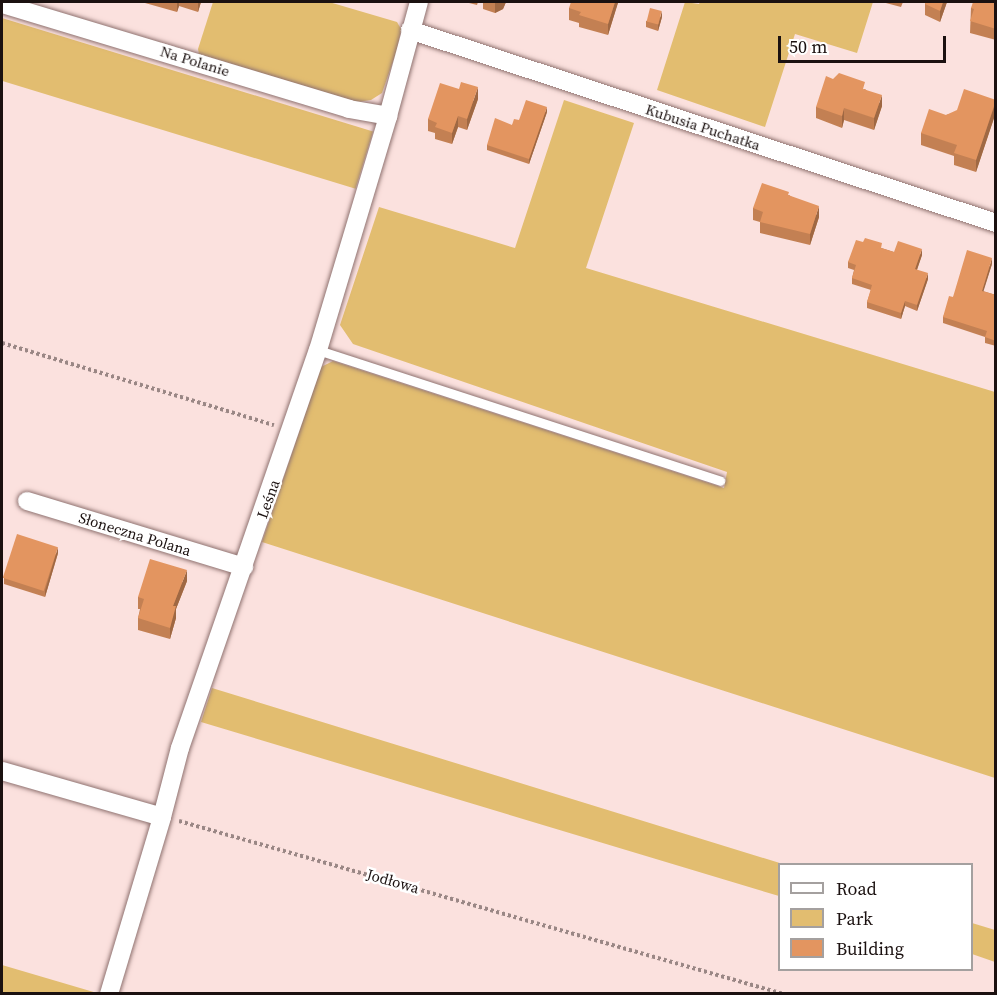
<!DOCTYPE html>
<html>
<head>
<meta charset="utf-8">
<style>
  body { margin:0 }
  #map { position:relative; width:997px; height:995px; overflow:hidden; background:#fbe1de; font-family:"Source Serif 4",serif }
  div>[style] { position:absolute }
  .green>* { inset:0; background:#e2bd70; transform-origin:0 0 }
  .path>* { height:4px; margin-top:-2px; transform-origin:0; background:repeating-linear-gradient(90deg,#9a8785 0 3px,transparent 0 6px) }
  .roads { filter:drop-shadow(0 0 2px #8f7270) drop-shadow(0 0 2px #8f7270) }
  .service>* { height:9px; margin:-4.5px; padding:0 4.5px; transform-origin:4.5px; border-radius:4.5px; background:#fff }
  .minor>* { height:18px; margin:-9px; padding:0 9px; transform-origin:9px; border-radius:9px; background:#fff }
  .wall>* { inset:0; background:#c38053 }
  .shaded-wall>* { inset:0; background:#9f6843 }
  .building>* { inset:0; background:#e39560; transform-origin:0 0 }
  span { translate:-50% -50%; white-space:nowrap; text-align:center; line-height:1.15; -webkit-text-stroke:5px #fff; paint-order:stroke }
  .street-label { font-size:15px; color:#1b1110 }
  .frame { position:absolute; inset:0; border:3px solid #1b1110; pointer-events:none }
  .legend { position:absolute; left:778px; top:863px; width:195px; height:108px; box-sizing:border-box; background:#fff; border:2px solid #a4a09f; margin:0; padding:8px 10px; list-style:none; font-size:18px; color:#1b1110 }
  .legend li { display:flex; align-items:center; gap:12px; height:30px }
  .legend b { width:30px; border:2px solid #a4a09f }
  .scale { position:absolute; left:778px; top:36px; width:168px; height:27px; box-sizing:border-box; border:3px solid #1b1110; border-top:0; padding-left:8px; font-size:18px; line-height:21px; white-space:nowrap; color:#1b1110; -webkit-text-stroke:4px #fff; paint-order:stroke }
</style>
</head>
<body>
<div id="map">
  <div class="green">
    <div style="clip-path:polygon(213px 2px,329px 2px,397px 22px,401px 29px,398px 47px,382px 93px,371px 100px,357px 102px,199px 54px,198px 49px)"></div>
    <div style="clip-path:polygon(685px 2px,699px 4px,700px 2px,873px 2px,857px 53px,795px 34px,765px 127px,657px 90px)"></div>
    <div style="left:2px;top:18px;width:388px;height:60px;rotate:17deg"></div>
    <div style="clip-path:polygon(564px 100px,634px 123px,586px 268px,995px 392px,995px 778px,262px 542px,321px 367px,333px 361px,724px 488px,727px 472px,353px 344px,340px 325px,379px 207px,515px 248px)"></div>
    <div style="clip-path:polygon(212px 688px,783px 864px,780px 864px,779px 896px,201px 722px)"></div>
    <div style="clip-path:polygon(972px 923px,995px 930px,995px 962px,972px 954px)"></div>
    <div style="clip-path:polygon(2px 965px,97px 993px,2px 993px)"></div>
  </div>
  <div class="path">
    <div style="left:2px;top:343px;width:284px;rotate:16.8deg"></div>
    <div style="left:179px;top:821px;width:629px;rotate:15.96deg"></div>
  </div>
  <div class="roads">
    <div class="service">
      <div style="left:318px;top:350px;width:423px;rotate:18deg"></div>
    </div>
    <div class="minor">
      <div style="left:2px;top:4px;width:363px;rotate:16.8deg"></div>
      <div style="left:349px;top:109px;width:40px;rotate:10deg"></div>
      <div style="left:410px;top:30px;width:617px;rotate:18.23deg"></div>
      <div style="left:27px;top:501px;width:227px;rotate:16.9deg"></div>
      <div style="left:2px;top:771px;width:166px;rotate:16deg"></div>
      <div style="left:109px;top:994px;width:185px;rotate:-73.3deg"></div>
      <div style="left:162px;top:817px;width:71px;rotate:-75.4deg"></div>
      <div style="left:180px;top:748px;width:421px;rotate:-70.9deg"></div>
      <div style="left:318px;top:350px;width:244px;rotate:-73.3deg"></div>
      <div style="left:388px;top:116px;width:118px;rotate:-74.8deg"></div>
    </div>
  </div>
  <div class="wall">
    <div style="clip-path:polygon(145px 2px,201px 2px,198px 12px,179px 6px,177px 12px,145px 3px)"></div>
    <div style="clip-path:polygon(465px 2px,506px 2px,503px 9px,495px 13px,483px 9px,483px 3px,478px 2px,477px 5px)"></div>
    <div style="clip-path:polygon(618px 2px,608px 35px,579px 27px,579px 23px,569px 20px,569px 8px)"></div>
    <div style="clip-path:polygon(882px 2px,903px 2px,901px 7px)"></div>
    <div style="clip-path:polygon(923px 2px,947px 2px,940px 22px,925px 15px,925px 3px,923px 3px)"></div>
    <div style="clip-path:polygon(996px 2px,996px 40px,970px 33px,971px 8px)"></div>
    <div style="clip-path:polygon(662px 17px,658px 31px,646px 27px,646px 21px)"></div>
    <div style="clip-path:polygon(865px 89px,882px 106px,874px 130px,844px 120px,842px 128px,816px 118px,816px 107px)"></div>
    <div style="clip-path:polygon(478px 99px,467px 130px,458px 127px,452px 144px,435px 139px,435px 133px,428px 131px,428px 119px)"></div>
    <div style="clip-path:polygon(996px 100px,996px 112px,976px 172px,954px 165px,954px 156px,921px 145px,921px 133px,946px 115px)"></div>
    <div style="clip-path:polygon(547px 112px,529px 164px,487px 150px,487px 145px,512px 125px,519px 120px)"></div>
    <div style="clip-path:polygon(789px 195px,819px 217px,810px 245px,760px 233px,760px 222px,753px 220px,753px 208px)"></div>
    <div style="clip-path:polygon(863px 242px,894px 252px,922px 255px,917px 270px,928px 279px,917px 311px,905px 306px,901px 319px,867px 308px,867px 302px,871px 290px,852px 284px,852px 278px,854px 270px,848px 268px,848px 262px)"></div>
    <div style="clip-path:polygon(992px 264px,983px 291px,996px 295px,996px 346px,985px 343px,985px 337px,943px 323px,943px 317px,953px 297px)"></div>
    <div style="clip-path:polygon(58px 553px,45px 597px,4px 584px,4px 578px)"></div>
    <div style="clip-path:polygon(187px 581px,176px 609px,176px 618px,170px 639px,138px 630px,138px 618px,140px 609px,138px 609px,138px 597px)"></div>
  </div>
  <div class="shaded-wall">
    <div style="clip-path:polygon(177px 2px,179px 2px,179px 6px,177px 12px)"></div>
    <div style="clip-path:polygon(198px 2px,201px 2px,198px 12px)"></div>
    <div style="clip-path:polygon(495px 2px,506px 2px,503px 9px,495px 13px)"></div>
    <div style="clip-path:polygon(615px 2px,618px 2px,618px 3px,608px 35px,608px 24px)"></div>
    <div style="clip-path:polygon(943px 2px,947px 2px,940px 22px,940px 11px)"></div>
    <div style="clip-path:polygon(662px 11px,662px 17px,658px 31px,658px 25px)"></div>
    <div style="clip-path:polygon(478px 87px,478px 99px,467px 130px,467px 119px)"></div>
    <div style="clip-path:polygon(882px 95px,882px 106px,874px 130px,874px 118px)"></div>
    <div style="clip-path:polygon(996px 101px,996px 112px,976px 172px,976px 160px)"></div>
    <div style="clip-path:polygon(547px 107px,547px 112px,529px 164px,529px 159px)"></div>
    <div style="clip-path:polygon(844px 108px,844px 120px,842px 128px,842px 116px)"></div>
    <div style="clip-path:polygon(458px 116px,458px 127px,452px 144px,452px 133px)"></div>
    <div style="clip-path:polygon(819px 206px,819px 217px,810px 245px,810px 234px)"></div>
    <div style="clip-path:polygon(922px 249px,922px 255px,915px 275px,915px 269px)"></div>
    <div style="clip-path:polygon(992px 258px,992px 264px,982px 296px,982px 291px)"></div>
    <div style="clip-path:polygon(928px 273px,928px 279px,917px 311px,917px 305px)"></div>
    <div style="clip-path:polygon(905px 301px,905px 306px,901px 319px,901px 313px)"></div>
    <div style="clip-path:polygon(58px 547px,58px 553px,45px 597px,45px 591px)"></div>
    <div style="clip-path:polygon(187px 570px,187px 581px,176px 609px,176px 618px,170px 639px,170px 628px,173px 606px)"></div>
  </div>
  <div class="building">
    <div style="clip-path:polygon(571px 2px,615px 2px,608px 24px,579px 15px,581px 12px,569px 8px)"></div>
    <div style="clip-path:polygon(926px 2px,943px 2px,940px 11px,925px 4px)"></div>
    <div style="clip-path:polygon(973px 2px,996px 2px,996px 29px,970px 21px,974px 9px,971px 8px)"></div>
    <div style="left:650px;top:8px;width:12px;height:14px;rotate:14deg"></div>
    <div style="clip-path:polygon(839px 73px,865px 82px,863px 89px,882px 95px,874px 118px,844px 108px,842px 116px,816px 107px,826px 76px,833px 79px)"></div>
    <div style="clip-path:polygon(461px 82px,478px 87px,467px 119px,458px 116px,452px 133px,435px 127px,437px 123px,428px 119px,440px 83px,459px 89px)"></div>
    <div style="clip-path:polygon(964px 89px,996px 100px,976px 160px,954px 153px,957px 145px,921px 133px,929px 109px,946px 115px,957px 110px)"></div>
    <div style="clip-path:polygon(526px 100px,547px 107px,529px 159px,487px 145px,495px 118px,512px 125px,514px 119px,519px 120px)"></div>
    <div style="clip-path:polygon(762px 183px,789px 192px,788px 195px,819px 206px,810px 234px,760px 222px,763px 212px,753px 208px)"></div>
    <div style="clip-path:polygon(865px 238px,882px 243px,881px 248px,894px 252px,898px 241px,922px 249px,915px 269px,928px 273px,917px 305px,905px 301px,901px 313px,867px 302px,872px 285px,852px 278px,856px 265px,848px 262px,856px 240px,863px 242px)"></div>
    <div style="clip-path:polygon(967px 250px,992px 258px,982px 291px,996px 295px,996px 341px,985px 337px,987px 331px,943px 317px,949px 296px,953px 297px)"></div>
    <div style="left:17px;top:534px;width:43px;height:46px;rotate:18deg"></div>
    <div style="clip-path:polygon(150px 559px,187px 570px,173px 606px,176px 606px,170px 628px,138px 618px,144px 599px,138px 597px)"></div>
  </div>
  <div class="street-label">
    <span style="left:195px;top:61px;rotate:17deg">Na Polanie</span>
    <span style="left:703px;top:127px;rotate:18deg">Kubusia Puchatka</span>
    <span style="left:268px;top:499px;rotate:-70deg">Leśna</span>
    <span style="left:135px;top:534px;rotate:17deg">Słoneczna Polana</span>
    <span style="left:393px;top:881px;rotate:16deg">Jodłowa</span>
  </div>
  <div class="frame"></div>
  <ul class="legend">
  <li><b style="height:8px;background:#fff"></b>Road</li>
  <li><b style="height:16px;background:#e2bd70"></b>Park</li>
  <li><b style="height:16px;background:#e39560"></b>Building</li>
  </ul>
  <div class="scale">50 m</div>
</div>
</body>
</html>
